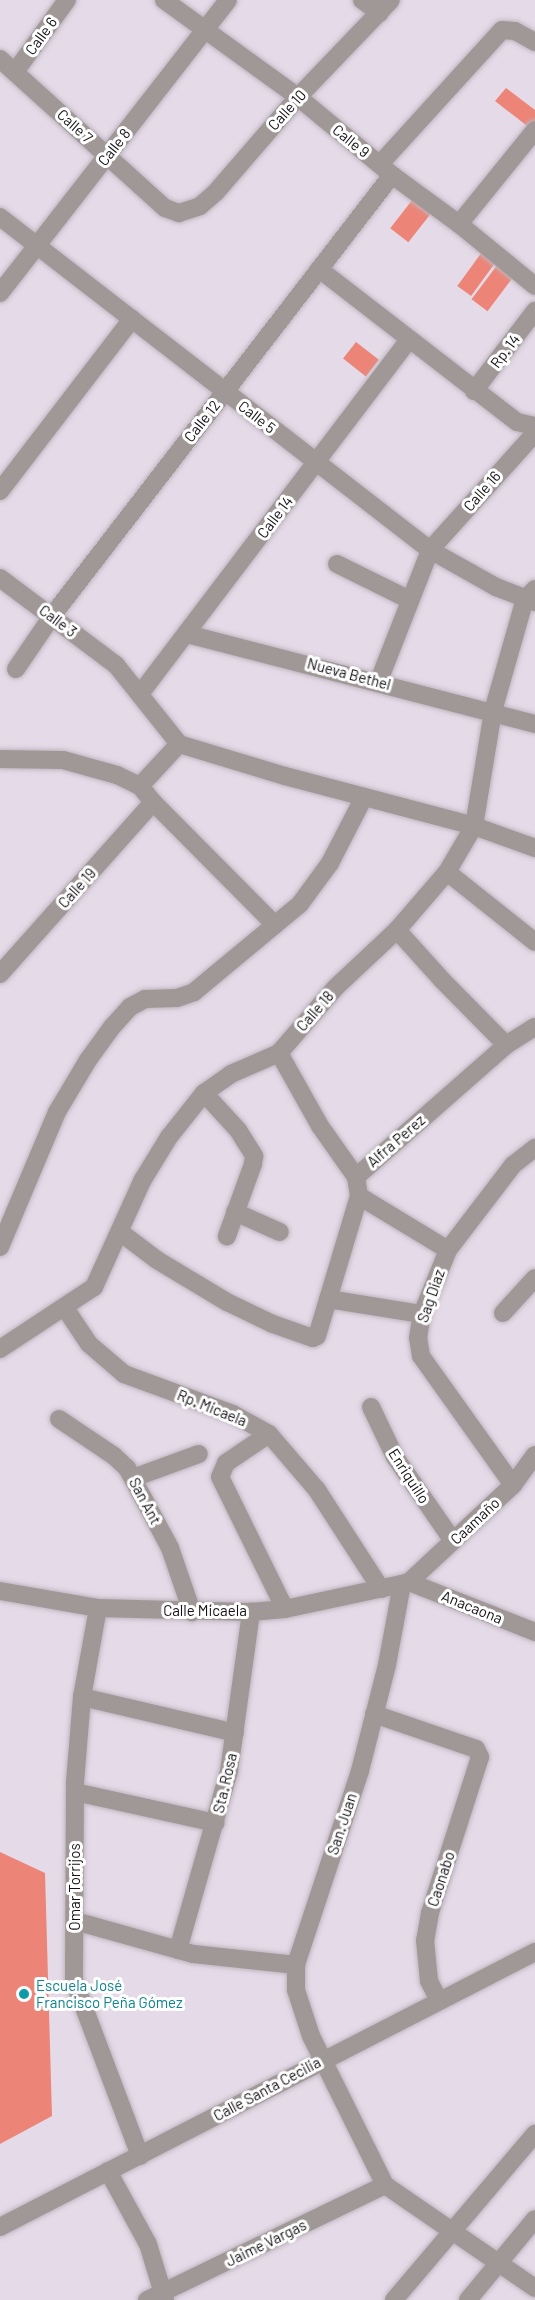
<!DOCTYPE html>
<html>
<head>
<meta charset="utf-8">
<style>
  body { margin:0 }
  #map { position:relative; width:535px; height:2300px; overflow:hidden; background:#e5dae7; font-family:Barlow,sans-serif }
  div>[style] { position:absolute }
  .building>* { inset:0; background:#ec8578; transform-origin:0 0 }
  .roads { filter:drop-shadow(0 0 2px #bfb6c1) drop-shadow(0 0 2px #bfb6c1) }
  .minor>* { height:18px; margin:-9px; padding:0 9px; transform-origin:9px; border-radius:9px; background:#a09897 }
  .dots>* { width:16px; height:16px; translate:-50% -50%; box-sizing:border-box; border:3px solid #fff; border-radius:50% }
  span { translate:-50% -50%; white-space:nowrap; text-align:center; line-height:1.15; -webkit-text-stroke:6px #fff; paint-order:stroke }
  .street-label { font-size:15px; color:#141015 }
  .culture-label { font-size:15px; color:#0d838f }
  .left { translate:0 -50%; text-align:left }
</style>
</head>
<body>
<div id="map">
  <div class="building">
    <div style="clip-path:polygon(506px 88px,535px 110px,535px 123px,531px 129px,495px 101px)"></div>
    <div style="left:413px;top:199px;width:23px;height:37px;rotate:38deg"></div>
    <div style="left:482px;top:252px;width:17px;height:42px;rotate:36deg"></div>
    <div style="left:498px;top:264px;width:20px;height:44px;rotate:37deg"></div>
    <div style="left:356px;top:342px;width:29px;height:21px;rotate:38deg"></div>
    <div style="clip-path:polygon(0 1852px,45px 1873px,52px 2116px,0 2144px)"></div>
  </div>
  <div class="roads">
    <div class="minor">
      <div style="left:164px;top:0;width:165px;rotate:35.9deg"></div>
      <div style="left:298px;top:97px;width:122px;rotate:39.7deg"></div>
      <div style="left:392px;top:175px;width:83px;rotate:36.2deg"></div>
      <div style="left:459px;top:224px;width:98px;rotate:39.2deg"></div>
      <div style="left:362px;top:0;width:22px;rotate:36deg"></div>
      <div style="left:0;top:59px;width:222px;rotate:42.1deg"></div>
      <div style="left:165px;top:208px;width:15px;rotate:20deg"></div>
      <div style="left:179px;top:213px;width:22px;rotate:-18deg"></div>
      <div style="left:200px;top:206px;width:21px;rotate:-41deg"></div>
      <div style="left:216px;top:192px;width:125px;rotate:-49.2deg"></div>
      <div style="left:298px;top:97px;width:134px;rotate:-46.2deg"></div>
      <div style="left:15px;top:72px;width:89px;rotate:-54.2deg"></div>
      <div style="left:380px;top:164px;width:181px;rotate:-47.7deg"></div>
      <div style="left:502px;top:30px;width:13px;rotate:4deg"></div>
      <div style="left:515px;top:31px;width:23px;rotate:29deg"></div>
      <div style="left:0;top:217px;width:544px;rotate:37.75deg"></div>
      <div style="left:430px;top:550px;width:76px;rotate:29.3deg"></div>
      <div style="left:496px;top:587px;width:42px;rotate:21deg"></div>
      <div style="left:459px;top:224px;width:121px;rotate:-51deg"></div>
      <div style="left:319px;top:269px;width:250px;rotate:37.7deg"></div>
      <div style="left:517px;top:422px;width:18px;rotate:13deg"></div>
      <div style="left:0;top:293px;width:371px;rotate:-52.1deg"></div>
      <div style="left:474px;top:391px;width:101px;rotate:-52.7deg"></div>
      <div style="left:0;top:491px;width:217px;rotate:-52.5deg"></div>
      <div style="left:337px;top:564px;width:81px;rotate:26.3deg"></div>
      <div style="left:0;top:578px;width:145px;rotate:36.9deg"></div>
      <div style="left:116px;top:665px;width:101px;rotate:51.4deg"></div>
      <div style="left:179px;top:744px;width:111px;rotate:16.8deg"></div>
      <div style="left:285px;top:776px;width:196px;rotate:14.8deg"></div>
      <div style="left:474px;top:826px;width:65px;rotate:19.8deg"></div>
      <div style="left:187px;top:634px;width:359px;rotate:14.5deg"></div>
      <div style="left:16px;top:669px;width:64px;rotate:-55.8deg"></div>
      <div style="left:52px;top:616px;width:557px;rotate:-52.37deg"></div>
      <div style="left:378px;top:683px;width:143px;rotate:-68.6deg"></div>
      <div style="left:430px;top:550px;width:157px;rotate:-48.1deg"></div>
      <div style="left:140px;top:694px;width:445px;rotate:-52.8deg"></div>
      <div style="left:0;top:759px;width:63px;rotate:0.9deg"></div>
      <div style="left:63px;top:760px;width:56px;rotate:15.5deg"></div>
      <div style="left:117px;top:775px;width:25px;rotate:26deg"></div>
      <div style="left:140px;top:786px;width:21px;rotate:51deg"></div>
      <div style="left:153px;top:802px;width:173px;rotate:45.2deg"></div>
      <div style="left:140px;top:786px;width:57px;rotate:-47.1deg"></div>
      <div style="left:447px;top:872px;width:112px;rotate:38.5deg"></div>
      <div style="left:397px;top:930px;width:67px;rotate:48deg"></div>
      <div style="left:442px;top:980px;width:91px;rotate:45.4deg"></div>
      <div style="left:0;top:974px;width:230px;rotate:-48.3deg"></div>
      <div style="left:204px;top:1093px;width:50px;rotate:47.4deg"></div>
      <div style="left:238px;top:1130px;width:31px;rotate:58deg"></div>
      <div style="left:254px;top:1156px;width:8px;rotate:97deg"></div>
      <div style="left:253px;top:1164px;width:77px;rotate:109.9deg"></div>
      <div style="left:356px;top:1177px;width:200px;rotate:-41.3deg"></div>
      <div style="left:506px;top:1045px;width:34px;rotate:-32deg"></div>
      <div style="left:359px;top:1196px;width:104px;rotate:31.2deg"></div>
      <div style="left:235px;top:1212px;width:49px;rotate:24deg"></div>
      <div style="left:120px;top:1232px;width:46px;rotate:37.1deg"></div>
      <div style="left:157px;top:1260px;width:82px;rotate:31deg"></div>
      <div style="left:227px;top:1302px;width:51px;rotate:25.6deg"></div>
      <div style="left:273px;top:1324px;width:42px;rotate:19.3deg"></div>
      <div style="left:313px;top:1338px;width:4px;rotate:-27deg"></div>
      <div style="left:317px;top:1336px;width:146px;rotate:-73.3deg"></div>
      <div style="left:359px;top:1196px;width:19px;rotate:-99deg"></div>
      <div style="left:356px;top:1177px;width:62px;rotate:-125.2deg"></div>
      <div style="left:320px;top:1126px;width:84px;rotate:-119.3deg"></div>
      <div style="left:0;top:1247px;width:147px;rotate:-67.1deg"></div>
      <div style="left:57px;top:1112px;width:61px;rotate:-59.2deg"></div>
      <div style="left:88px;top:1060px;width:41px;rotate:-54deg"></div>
      <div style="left:112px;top:1027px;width:27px;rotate:-48deg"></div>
      <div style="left:130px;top:1007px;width:17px;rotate:-28deg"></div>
      <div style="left:145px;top:999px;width:32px;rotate:-2deg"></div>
      <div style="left:177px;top:998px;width:18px;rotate:-19deg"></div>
      <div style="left:194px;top:992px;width:138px;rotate:-39.7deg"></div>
      <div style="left:300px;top:904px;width:51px;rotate:-53.8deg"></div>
      <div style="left:330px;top:863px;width:74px;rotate:-62.7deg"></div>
      <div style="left:328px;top:1299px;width:95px;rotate:9.1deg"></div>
      <div style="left:65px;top:1308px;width:43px;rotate:56.3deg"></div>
      <div style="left:89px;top:1344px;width:46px;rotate:40.6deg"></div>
      <div style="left:124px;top:1374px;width:116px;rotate:20.2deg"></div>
      <div style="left:233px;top:1414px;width:41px;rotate:29.1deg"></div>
      <div style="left:269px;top:1434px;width:74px;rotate:49.4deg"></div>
      <div style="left:317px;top:1490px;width:118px;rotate:57.1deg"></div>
      <div style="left:503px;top:1313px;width:47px;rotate:-47.6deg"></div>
      <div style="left:0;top:1349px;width:113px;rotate:-33.4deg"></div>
      <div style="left:94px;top:1287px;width:116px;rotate:-65.6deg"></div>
      <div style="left:142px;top:1181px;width:52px;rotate:-58.5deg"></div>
      <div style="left:169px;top:1137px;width:56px;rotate:-51.5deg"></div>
      <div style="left:204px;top:1093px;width:33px;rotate:-35deg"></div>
      <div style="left:231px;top:1074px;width:52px;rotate:-23.6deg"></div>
      <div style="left:279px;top:1053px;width:87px;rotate:-49.2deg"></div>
      <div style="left:336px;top:987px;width:83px;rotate:-43.1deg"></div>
      <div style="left:397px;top:930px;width:77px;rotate:-49.2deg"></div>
      <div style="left:447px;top:872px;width:53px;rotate:-59.6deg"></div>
      <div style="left:474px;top:826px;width:117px;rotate:-80.6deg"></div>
      <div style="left:493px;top:711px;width:116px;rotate:-74.1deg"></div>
      <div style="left:525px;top:599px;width:14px;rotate:-45deg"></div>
      <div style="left:371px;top:1407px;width:55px;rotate:64.4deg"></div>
      <div style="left:395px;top:1457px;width:102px;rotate:55.4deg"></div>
      <div style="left:59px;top:1419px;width:66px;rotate:33.9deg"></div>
      <div style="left:114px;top:1456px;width:18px;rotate:43deg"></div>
      <div style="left:127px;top:1468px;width:91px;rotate:61.7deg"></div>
      <div style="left:170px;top:1548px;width:68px;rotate:71deg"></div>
      <div style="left:269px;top:1434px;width:52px;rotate:146deg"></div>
      <div style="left:226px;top:1463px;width:15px;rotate:113deg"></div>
      <div style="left:220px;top:1477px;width:147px;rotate:63.8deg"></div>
      <div style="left:133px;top:1478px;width:70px;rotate:-20deg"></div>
      <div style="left:513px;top:1485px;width:158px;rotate:-125.5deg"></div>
      <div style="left:421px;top:1356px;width:18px;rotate:-99deg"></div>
      <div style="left:418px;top:1338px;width:24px;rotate:-81deg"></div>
      <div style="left:422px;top:1314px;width:69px;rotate:-67.9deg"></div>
      <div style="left:448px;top:1250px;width:107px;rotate:-52.6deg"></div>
      <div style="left:513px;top:1165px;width:28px;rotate:-38deg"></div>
      <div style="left:409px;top:1582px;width:136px;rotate:21.6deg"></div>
      <div style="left:402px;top:1584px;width:82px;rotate:100.5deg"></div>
      <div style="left:387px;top:1665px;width:109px;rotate:104.3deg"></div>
      <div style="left:360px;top:1771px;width:204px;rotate:108.3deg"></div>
      <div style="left:296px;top:1965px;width:25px;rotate:90deg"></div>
      <div style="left:296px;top:1990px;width:48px;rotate:71.9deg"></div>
      <div style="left:311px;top:2036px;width:166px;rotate:63.6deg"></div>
      <div style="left:385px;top:2185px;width:182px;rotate:34.5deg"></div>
      <div style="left:0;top:1591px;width:99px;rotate:9.8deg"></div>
      <div style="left:98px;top:1608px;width:153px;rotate:1.5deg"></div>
      <div style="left:251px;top:1612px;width:34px;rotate:-5deg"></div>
      <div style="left:285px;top:1609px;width:120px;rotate:-12.1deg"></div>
      <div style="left:402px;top:1584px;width:7px;rotate:-16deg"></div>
      <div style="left:409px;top:1582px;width:142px;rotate:-43deg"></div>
      <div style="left:513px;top:1485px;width:37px;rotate:-54deg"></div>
      <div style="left:98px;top:1608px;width:90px;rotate:100.2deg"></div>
      <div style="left:82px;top:1697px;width:85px;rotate:94.7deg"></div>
      <div style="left:75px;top:1782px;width:199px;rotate:90.3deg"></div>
      <div style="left:74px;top:1981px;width:187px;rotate:69.3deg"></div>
      <div style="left:82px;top:1697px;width:157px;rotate:13.2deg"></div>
      <div style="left:374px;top:1714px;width:108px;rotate:18.9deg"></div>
      <div style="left:476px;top:1749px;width:9px;rotate:63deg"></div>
      <div style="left:480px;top:1757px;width:164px;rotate:107.8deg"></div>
      <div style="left:430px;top:1913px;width:27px;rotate:100deg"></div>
      <div style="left:425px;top:1940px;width:41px;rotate:84.4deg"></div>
      <div style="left:429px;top:1981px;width:22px;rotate:63deg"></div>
      <div style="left:75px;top:1792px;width:144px;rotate:12.4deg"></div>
      <div style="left:75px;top:1921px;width:123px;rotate:15.6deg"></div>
      <div style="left:193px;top:1954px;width:104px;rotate:6.1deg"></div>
      <div style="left:178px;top:1950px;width:186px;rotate:-74.1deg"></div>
      <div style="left:229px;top:1771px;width:161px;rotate:-82.1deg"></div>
      <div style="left:108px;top:2171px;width:83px;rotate:61.3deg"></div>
      <div style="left:148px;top:2244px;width:59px;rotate:73.1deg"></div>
      <div style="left:0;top:2227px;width:602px;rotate:-27.2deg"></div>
      <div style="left:147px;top:2300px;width:264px;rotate:-25.8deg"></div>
      <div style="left:394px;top:2300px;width:218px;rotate:-49.7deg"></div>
      <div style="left:468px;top:2300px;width:105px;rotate:-50.4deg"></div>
    </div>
  </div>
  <div class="dots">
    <div style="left:24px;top:1994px;background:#0f9aa8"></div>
  </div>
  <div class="street-label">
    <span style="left:41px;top:36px;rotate:-54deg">Calle 6</span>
    <span style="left:287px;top:110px;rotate:-48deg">Calle 10</span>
    <span style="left:75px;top:126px;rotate:42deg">Calle 7</span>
    <span style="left:351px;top:141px;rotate:39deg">Calle 9</span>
    <span style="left:114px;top:147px;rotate:-52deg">Calle 8</span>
    <span style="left:505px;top:351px;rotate:-53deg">Rp. 14</span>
    <span style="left:257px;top:417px;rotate:38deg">Calle 5</span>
    <span style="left:202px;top:421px;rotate:-52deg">Calle 12</span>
    <span style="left:482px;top:491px;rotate:-49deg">Calle 16</span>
    <span style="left:275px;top:517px;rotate:-53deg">Calle 14</span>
    <span style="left:58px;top:621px;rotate:37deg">Calle 3</span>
    <span style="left:349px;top:674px;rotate:15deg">Nueva Bethel</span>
    <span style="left:77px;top:888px;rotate:-48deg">Calle 19</span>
    <span style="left:315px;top:1011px;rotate:-49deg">Calle 18</span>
    <span style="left:396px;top:1141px;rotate:-41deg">Alfra Perez</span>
    <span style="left:431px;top:1296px;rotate:-71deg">Sag Diaz</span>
    <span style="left:212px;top:1408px;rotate:22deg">Rp. Micaela</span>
    <span style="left:409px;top:1476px;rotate:57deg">Enriquillo</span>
    <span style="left:145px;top:1501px;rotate:62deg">San Ant</span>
    <span style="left:475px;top:1521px;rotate:-43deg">Caamaño</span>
    <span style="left:472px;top:1607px;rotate:22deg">Anacaona</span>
    <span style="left:205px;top:1611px">Calle Micaela</span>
    <span style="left:225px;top:1783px;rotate:-77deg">Sta. Rosa</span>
    <span style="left:342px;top:1824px;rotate:-72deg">San. Juan</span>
    <span style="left:441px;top:1879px;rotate:-72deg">Caonabo</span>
    <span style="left:75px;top:1887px;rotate:-90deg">Omar Torrijos</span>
    <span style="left:267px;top:2089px;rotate:-28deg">Calle Santa Cecilia</span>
    <span style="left:266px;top:2243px;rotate:-26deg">Jaime Vargas</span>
  </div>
  <div class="culture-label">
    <span class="left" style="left:36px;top:1994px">Escuela José<br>Francisco Peña Gómez</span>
  </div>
</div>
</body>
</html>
